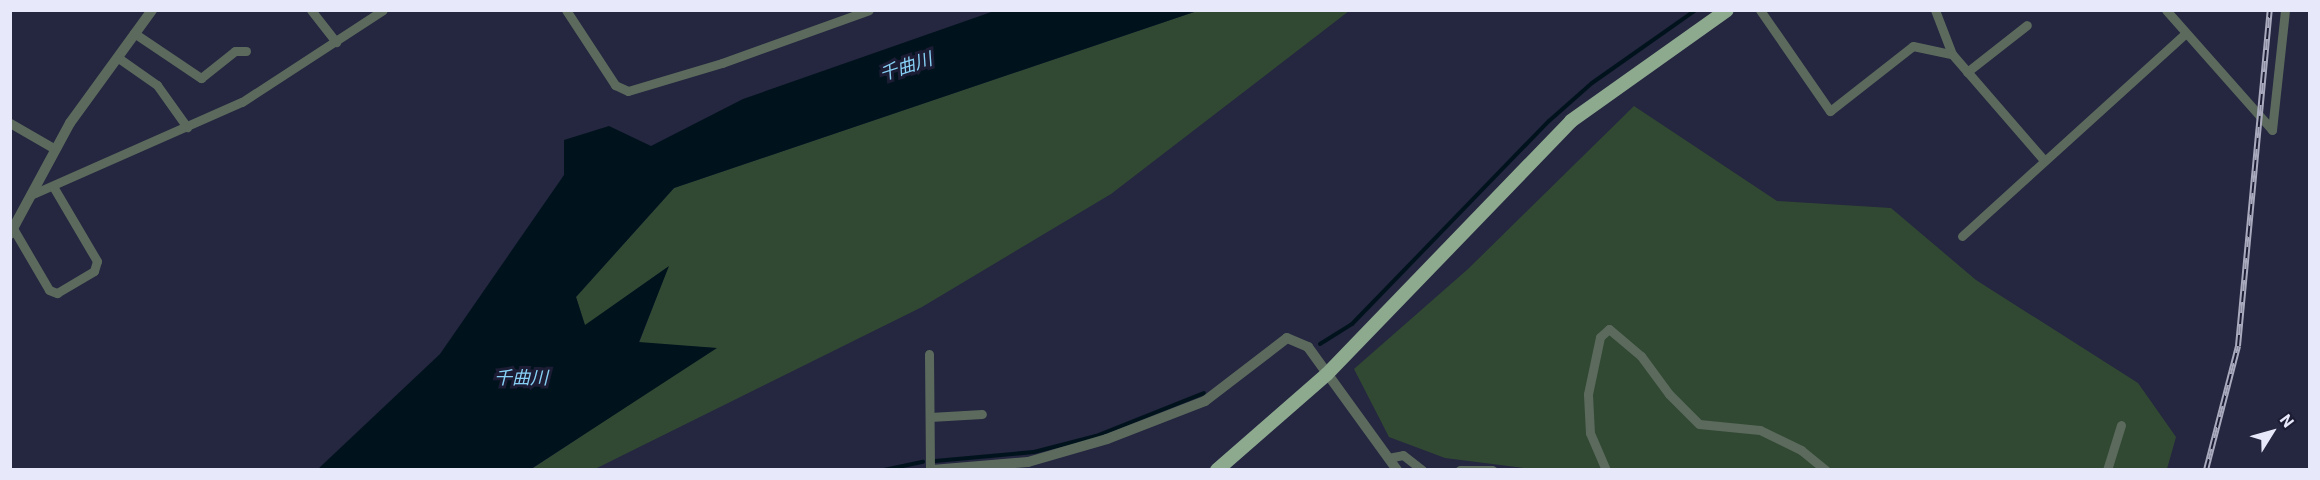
<!DOCTYPE html>
<html>
<head>
<meta charset="utf-8">
<style>
  body { margin:0 }
  #map { position:relative; width:2320px; height:480px; overflow:hidden; background:#25263f; font-family:Roboto,"Noto Sans JP",sans-serif }
  div>[style] { position:absolute }
  .green>* { inset:0; background:#314933 }
  .water>* { inset:0; background:#00131d }
  .stream>* { height:4px; margin:-2px; padding:0 2px; transform-origin:2px; border-radius:2px; background:#00131d }
  .minor>* { height:9px; margin:-4.5px; padding:0 4.5px; transform-origin:4.5px; border-radius:4.5px; background:#5b6a5d }
  .tertiary>* { height:10px; margin:-5px; padding:0 5px; transform-origin:5px; border-radius:5px; background:#5b6a5d }
  .primary>* { height:14px; margin:-7px; padding:0 7px; transform-origin:7px; border-radius:7px; background:#8daa8f }
  .rail>* { height:6px; margin-top:-3px; transform-origin:0; background:repeating-linear-gradient(90deg,#1c1d34 0 11px,#a9aabd 0 22px); box-sizing:border-box; border-block:2px solid #a9aabd }
  span { translate:-50% -50%; white-space:nowrap; text-align:center; line-height:1.15; -webkit-text-stroke:6px #1c1d34; paint-order:stroke }
  .water-label { font-size:18px; color:#88d1f6; font-style:italic }
  .frame { position:absolute; inset:0; border:12px solid #e7e8f9; pointer-events:none }
  .north { position:absolute; left:2242px; top:402px; width:60px; height:60px; -webkit-text-stroke:4px #1c1d34; paint-order:stroke; rotate:53deg; font-size:16px; font-weight:700; line-height:24px; text-align:center; color:#e7e8f9 }
  .north::after { content:''; display:block; margin:auto; width:21px; height:27px; background:#e7e8f9; clip-path:polygon(50% 0,100% 100%,50% 72%,0 100%) }
</style>
</head>
<body>
<div id="map">
  <div class="green">
    <div style="clip-path:polygon(1197px 11px,1349px 11px,1111px 194px,922px 307px,595px 469px,530px 470px,715px 348px,639px 343px,668px 267px,585px 326px,576px 297px,674px 188px)"></div>
    <div style="clip-path:polygon(1634px 106px,1777px 201px,1891px 208px,1976px 280px,2138px 383px,2176px 437px,2167px 469px,1533px 469px,1445px 458px,1389px 437px,1354px 369px,1468px 269px)"></div>
  </div>
  <div class="water">
    <div style="clip-path:polygon(997px 10px,1197px 11px,674px 188px,576px 297px,585px 325px,669px 266px,639px 342px,717px 348px,531px 469px,318px 469px,440px 354px,564px 175px,564px 140px,609px 126px,651px 146px,743px 99px)"></div>
  </div>
  <div class="stream">
    <div style="left:1320px;top:344px;width:38px;rotate:-32deg"></div>
    <div style="left:1352px;top:324px;width:283px;rotate:-45.9deg"></div>
    <div style="left:1549px;top:121px;width:57px;rotate:-41.5deg"></div>
    <div style="left:1592px;top:83px;width:127px;rotate:-35.1deg"></div>
    <div style="left:935px;top:461px;width:99px;rotate:-5.2deg"></div>
    <div style="left:1034px;top:452px;width:64px;rotate:-14.5deg"></div>
    <div style="left:1096px;top:436px;width:116px;rotate:-21.7deg"></div>
    <div style="left:884px;top:470px;width:40px;rotate:-12deg"></div>
  </div>
  <div class="minor">
    <div style="left:311px;top:10px;width:41px;rotate:52deg"></div>
    <div style="left:566px;top:10px;width:90px;rotate:56.8deg"></div>
    <div style="left:615px;top:85px;width:14px;rotate:25deg"></div>
    <div style="left:628px;top:91px;width:98px;rotate:-16.6deg"></div>
    <div style="left:722px;top:63px;width:156px;rotate:-19.8deg"></div>
    <div style="left:1760px;top:10px;width:123px;rotate:55.3deg"></div>
    <div style="left:1830px;top:111px;width:105px;rotate:-38.1deg"></div>
    <div style="left:1913px;top:46px;width:40px;rotate:12deg"></div>
    <div style="left:1935px;top:10px;width:47px;rotate:68.9deg"></div>
    <div style="left:1952px;top:54px;width:139px;rotate:49.1deg"></div>
    <div style="left:2166px;top:10px;width:160px;rotate:48.5deg"></div>
    <div style="left:134px;top:33px;width:81px;rotate:33.9deg"></div>
    <div style="left:201px;top:78px;width:43px;rotate:-38.5deg"></div>
    <div style="left:235px;top:51px;width:11px"></div>
    <div style="left:117px;top:57px;width:49px;rotate:35deg"></div>
    <div style="left:157px;top:85px;width:52px;rotate:54.5deg"></div>
    <div style="left:1967px;top:72px;width:76px;rotate:-38.1deg"></div>
    <div style="left:10px;top:123px;width:52px;rotate:30deg"></div>
    <div style="left:2272px;top:130px;width:121px;rotate:-83.8deg"></div>
    <div style="left:33px;top:194px;width:228px;rotate:-23.8deg"></div>
    <div style="left:242px;top:102px;width:168px;rotate:-33.1deg"></div>
    <div style="left:14px;top:230px;width:69px;rotate:59.7deg"></div>
    <div style="left:49px;top:290px;width:9px;rotate:21deg"></div>
    <div style="left:57px;top:293px;width:43px;rotate:-30.7deg"></div>
    <div style="left:94px;top:271px;width:10px;rotate:-73deg"></div>
    <div style="left:97px;top:261px;width:85px;rotate:-120.5deg"></div>
    <div style="left:1962px;top:236px;width:302px;rotate:-42.2deg"></div>
    <div style="left:929px;top:354px;width:116px;rotate:89.5deg"></div>
    <div style="left:930px;top:417px;width:52px;rotate:-3.3deg"></div>
    <div style="left:1388px;top:458px;width:15px;rotate:-11deg"></div>
    <div style="left:1403px;top:455px;width:24px;rotate:38deg"></div>
    <div style="left:1460px;top:470px;width:32px"></div>
    <div style="left:1606px;top:470px;width:40px;rotate:-113.4deg"></div>
    <div style="left:1590px;top:433px;width:39px;rotate:-93deg"></div>
    <div style="left:1588px;top:394px;width:58px;rotate:-78.1deg"></div>
    <div style="left:1600px;top:337px;width:12px;rotate:-42deg"></div>
    <div style="left:1609px;top:329px;width:42px;rotate:40.2deg"></div>
    <div style="left:1641px;top:356px;width:47px;rotate:53.6deg"></div>
    <div style="left:1669px;top:394px;width:42px;rotate:45deg"></div>
    <div style="left:1699px;top:424px;width:61px;rotate:5.6deg"></div>
    <div style="left:1760px;top:430px;width:46px;rotate:26deg"></div>
    <div style="left:1801px;top:450px;width:32px;rotate:39deg"></div>
    <div style="left:2107px;top:470px;width:47px;rotate:-72.7deg"></div>
  </div>
  <div class="tertiary">
    <div style="left:10px;top:234px;width:126px;rotate:-61.6deg"></div>
    <div style="left:70px;top:123px;width:140px;rotate:-54deg"></div>
    <div style="left:932px;top:470px;width:96px;rotate:-4.8deg"></div>
    <div style="left:1028px;top:462px;width:82px;rotate:-16.2deg"></div>
    <div style="left:1107px;top:439px;width:105px;rotate:-21.2deg"></div>
    <div style="left:1205px;top:401px;width:103px;rotate:-37.5deg"></div>
    <div style="left:1287px;top:338px;width:23px;rotate:23deg"></div>
    <div style="left:1308px;top:347px;width:152px;rotate:54.1deg"></div>
  </div>
  <div class="primary">
    <div style="left:1217px;top:470px;width:146px;rotate:-41.1deg"></div>
    <div style="left:1327px;top:374px;width:351px;rotate:-46deg"></div>
    <div style="left:1571px;top:121px;width:191px;rotate:-35.4deg"></div>
  </div>
  <div class="rail">
    <div style="left:2206px;top:470px;width:128px;rotate:-75.5deg"></div>
    <div style="left:2238px;top:346px;width:338px;rotate:-84.6deg"></div>
  </div>
  <div class="water-label">
    <span style="left:906px;top:67px;rotate:-18deg">千曲川</span>
    <span style="left:521px;top:378px">千曲川</span>
  </div>
  <div class="frame"></div>
  <div class="north">N</div>
</div>
</body>
</html>
